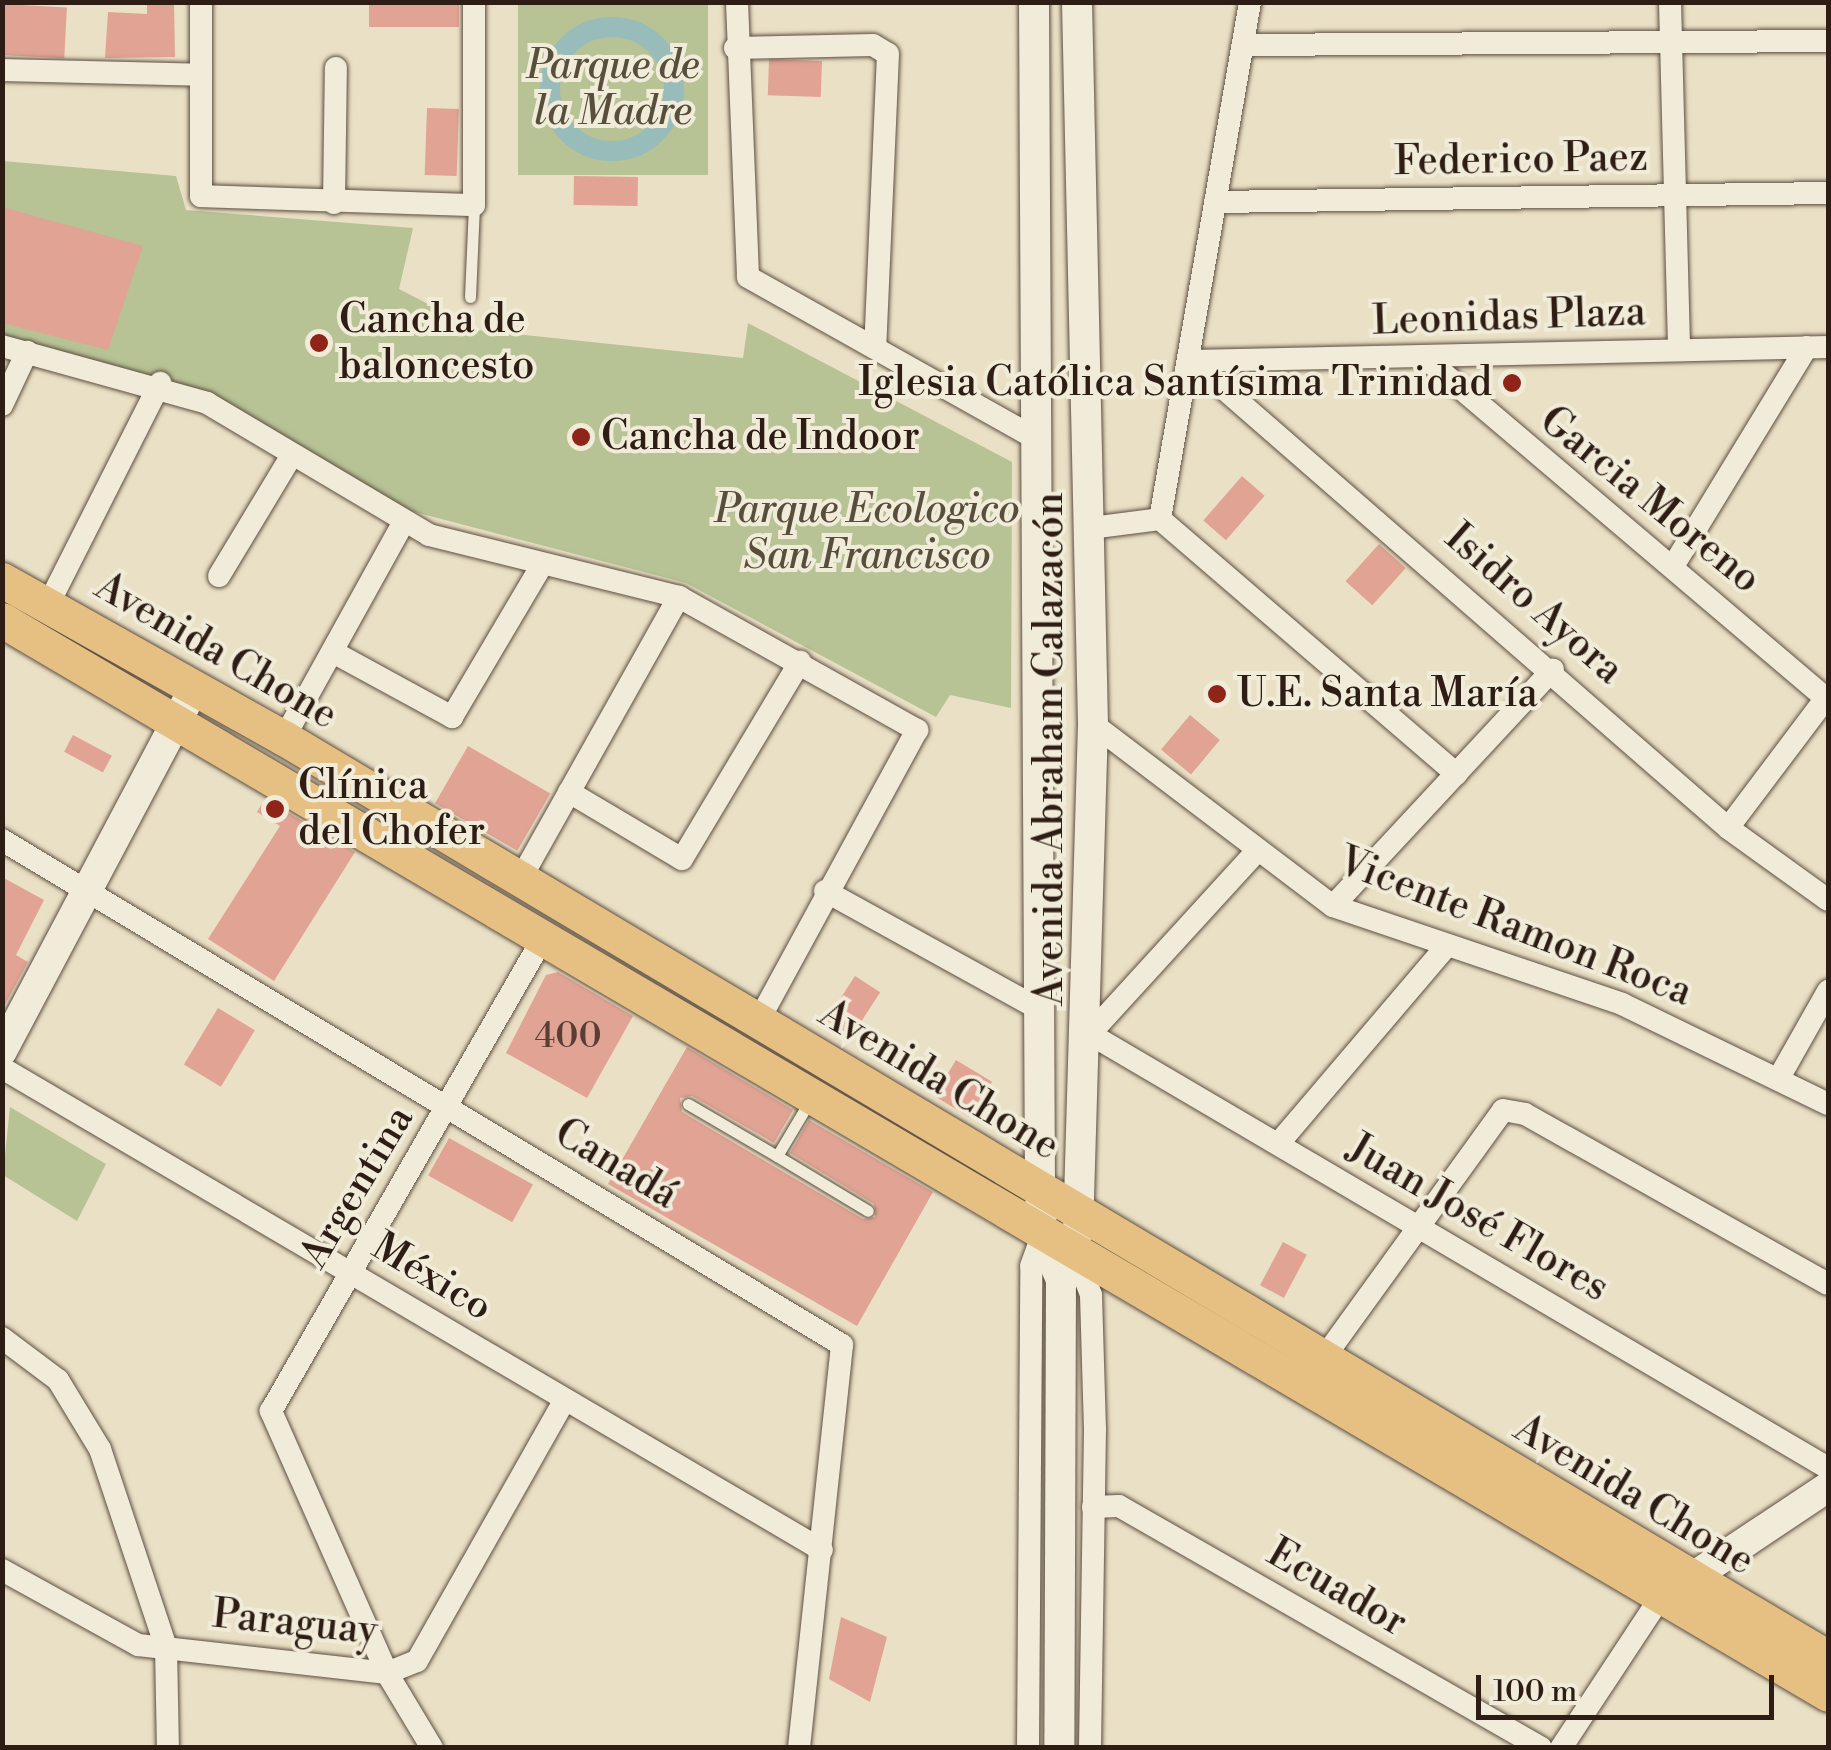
<!DOCTYPE html>
<html>
<head>
<meta charset="utf-8">
<style>
  body { margin:0 }
  #map { position:relative; width:1831px; height:1750px; overflow:hidden; background:#eae0c5; font-family:"Libre Bodoni",serif }
  div>[style] { position:absolute }
  .green>* { inset:0; background:#b7c295; transform-origin:0 0 }
  .canal>* { height:20px; margin:-10px; padding:0 10px; transform-origin:10px; border-radius:10px; background:#98bcba }
  .canal>.ring { margin:-10px; padding:0; box-sizing:content-box; background:none; border:20px solid #98bcba; border-radius:50% }
  .building>* { inset:0; background:#e0a394; transform-origin:0 0 }
  .roads { filter:drop-shadow(0 0 2px #5d4e41) drop-shadow(0 0 2px #5d4e41) }
  .lane>* { height:11px; margin:-5.5px; padding:0 5.5px; transform-origin:5.5px; border-radius:5.5px; background:#f1ebd9 }
  .street>* { height:22px; margin:-11px; padding:0 11px; transform-origin:11px; border-radius:11px; background:#f1ebd9 }
  .secondary>* { height:30px; margin:-15px; padding:0 15px; transform-origin:15px; border-radius:15px; background:#f1ebd9 }
  .primary>* { height:35px; margin:-17.5px; padding:0 17.5px; transform-origin:17.5px; border-radius:17.5px; background:#e5c082 }
  .dots>* { width:28px; height:28px; translate:-50% -50%; box-sizing:border-box; border:5px solid #f1ebd9; border-radius:50% }
  span { translate:-50% -50%; white-space:nowrap; text-align:center; line-height:1.15; -webkit-text-stroke:8px #f1ebd9; paint-order:stroke }
  .number-label { font-size:35px; color:#5a3e35 }
  .number-label span { -webkit-text-stroke-width:0 }
  .park-label { font-size:40px; color:#574f3b; font-style:italic }
  .street-label { font-size:40px; color:#2e1d15 }
  .poi-label { font-size:40px; color:#2e1d15 }
  .left { translate:0 -50%; text-align:left }
  .right { translate:-100% -50%; text-align:right }
  .frame { position:absolute; inset:0; border:5px solid #2e1d15; pointer-events:none }
  .scale { position:absolute; left:1476px; top:1675px; width:298px; height:45px; box-sizing:border-box; border:5px solid #2e1d15; border-top:0; padding-left:12px; font-size:30px; line-height:35px; white-space:nowrap; color:#2e1d15; -webkit-text-stroke:8px #f1ebd9; paint-order:stroke }
</style>
</head>
<body>
<div id="map">
  <div class="green">
    <div style="left:518px;top:3px;width:190px;height:172px"></div>
    <div style="clip-path:polygon(3px 161px,176px 176px,186px 210px,413px 228px,399px 289px,478px 330px,743px 358px,748px 323px,1012px 462px,1011px 708px,950px 695px,936px 717px,686px 583px,411px 511px,216px 397px,3px 341px)"></div>
    <div style="clip-path:polygon(10px 1107px,106px 1164px,77px 1221px,3px 1175px)"></div>
  </div>
  <div class="canal">
    <div class="ring" style="left:550px;top:27px;width:104px;height:104px"></div>
  </div>
  <div class="building">
    <div style="clip-path:polygon(147px 2px,174px 2px,175px 57px,105px 58px,108px 12px,147px 14px)"></div>
    <div style="left:369px;top:2px;width:90px;height:25px"></div>
    <div style="left:2px;top:4px;width:65px;height:51px;rotate:3deg"></div>
    <div style="left:822px;top:61px;width:36px;height:53px;rotate:92deg"></div>
    <div style="left:427px;top:108px;width:32px;height:67px;rotate:2deg"></div>
    <div style="left:574px;top:176px;width:64px;height:29px;rotate:1deg"></div>
    <div style="clip-path:polygon(2px 207px,143px 246px,108px 350px,2px 323px)"></div>
    <div style="left:1242px;top:476px;width:30px;height:59px;rotate:41deg"></div>
    <div style="left:1379px;top:544px;width:36px;height:50px;rotate:42deg"></div>
    <div style="left:1190px;top:715px;width:39px;height:45px;rotate:40deg"></div>
    <div style="left:73px;top:735px;width:44px;height:19px;rotate:28deg"></div>
    <div style="left:468px;top:746px;width:95px;height:66px;rotate:30deg"></div>
    <div style="clip-path:polygon(265px 799px,355px 852px,274px 981px,208px 939px,280px 826px,257px 812px)"></div>
    <div style="clip-path:polygon(2px 877px,44px 900px,16px 955px,28px 962px,2px 1010px)"></div>
    <div style="clip-path:polygon(558px 972px,633px 1016px,587px 1098px,506px 1053px,546px 975px)"></div>
    <div style="left:855px;top:976px;width:30px;height:57px;rotate:33deg"></div>
    <div style="left:218px;top:1008px;width:43px;height:66px;rotate:31deg"></div>
    <div style="clip-path:polygon(687px 1047px,793px 1110px,774px 1143px,692px 1096px,680px 1098px,682px 1112px,863px 1219px,875px 1217px,874px 1204px,790px 1153px,809px 1120px,933px 1192px,857px 1326px,608px 1184px)"></div>
    <div style="left:956px;top:1060px;width:42px;height:42px;rotate:31deg"></div>
    <div style="left:449px;top:1138px;width:96px;height:43px;rotate:29deg"></div>
    <div style="left:1283px;top:1242px;width:27px;height:49px;rotate:28deg"></div>
    <div style="clip-path:polygon(841px 1617px,887px 1637px,870px 1702px,829px 1679px)"></div>
  </div>
  <div class="roads">
    <div class="lane">
      <div style="left:470px;top:297px;width:92px;rotate:-87.5deg"></div>
      <div style="left:688px;top:1104px;width:103px;rotate:30.3deg"></div>
      <div style="left:777px;top:1156px;width:63px;rotate:-59.3deg"></div>
      <div style="left:777px;top:1156px;width:106px;rotate:31.1deg"></div>
    </div>
    <div class="street">
      <div style="left:201px;top:2px;width:194px;rotate:90deg"></div>
      <div style="left:201px;top:196px;width:273px;rotate:1.9deg"></div>
      <div style="left:474px;top:205px;width:203px;rotate:-90deg"></div>
      <div style="left:737px;top:2px;width:275px;rotate:87.7deg"></div>
      <div style="left:748px;top:277px;width:329px;rotate:29.3deg"></div>
      <div style="left:1670px;top:2px;width:347px;rotate:88.5deg"></div>
      <div style="left:1243px;top:45px;width:585px;rotate:-0.39deg"></div>
      <div style="left:735px;top:48px;width:138px;rotate:-1.2deg"></div>
      <div style="left:873px;top:45px;width:17px;rotate:31deg"></div>
      <div style="left:888px;top:54px;width:292px;rotate:92.5deg"></div>
      <div style="left:2px;top:70px;width:198px;rotate:1.4deg"></div>
      <div style="left:1215px;top:202px;width:613px;rotate:-0.84deg"></div>
      <div style="left:334px;top:203px;width:135px;rotate:-89.2deg"></div>
      <div style="left:2px;top:346px;width:213px;rotate:15.5deg"></div>
      <div style="left:207px;top:403px;width:258px;rotate:30.7deg"></div>
      <div style="left:429px;top:535px;width:258px;rotate:13.9deg"></div>
      <div style="left:679px;top:597px;width:273px;rotate:29.2deg"></div>
      <div style="left:917px;top:730px;width:332px;rotate:118.6deg"></div>
      <div style="left:1425px;top:358px;width:529px;rotate:40.32deg"></div>
      <div style="left:1192px;top:361px;width:711px;rotate:41.06deg"></div>
      <div style="left:1728px;top:828px;width:123px;rotate:35.8deg"></div>
      <div style="left:1192px;top:361px;width:636px;rotate:-1.26deg"></div>
      <div style="left:2px;top:405px;width:59px;rotate:-64.7deg"></div>
      <div style="left:1160px;top:519px;width:525px;rotate:-80.12deg"></div>
      <div style="left:1091px;top:528px;width:70px;rotate:-7.4deg"></div>
      <div style="left:1160px;top:519px;width:391px;rotate:40.7deg"></div>
      <div style="left:1675px;top:563px;width:253px;rotate:-58.6deg"></div>
      <div style="left:219px;top:576px;width:135px;rotate:-58.9deg"></div>
      <div style="left:48px;top:605px;width:249px;rotate:-63.2deg"></div>
      <div style="left:333px;top:652px;width:136px;rotate:28.6deg"></div>
      <div style="left:452px;top:717px;width:177px;rotate:-59.4deg"></div>
      <div style="left:1093px;top:724px;width:301px;rotate:37.2deg"></div>
      <div style="left:1333px;top:906px;width:305px;rotate:18.7deg"></div>
      <div style="left:1622px;top:1004px;width:229px;rotate:25.9deg"></div>
      <div style="left:284px;top:738px;width:244px;rotate:-61deg"></div>
      <div style="left:569px;top:792px;width:131px;rotate:30.7deg"></div>
      <div style="left:682px;top:859px;width:230px;rotate:-59.1deg"></div>
      <div style="left:1728px;top:828px;width:163px;rotate:-53deg"></div>
      <div style="left:2px;top:840px;width:980px;rotate:31.01deg"></div>
      <div style="left:842px;top:1345px;width:405px;rotate:96.1deg"></div>
      <div style="left:1256px;top:852px;width:246px;rotate:132.4deg"></div>
      <div style="left:1090px;top:1034px;width:856px;rotate:30.46deg"></div>
      <div style="left:521px;top:878px;width:322px;rotate:-60.7deg"></div>
      <div style="left:825px;top:891px;width:244px;rotate:28.9deg"></div>
      <div style="left:1333px;top:906px;width:323px;rotate:-47.1deg"></div>
      <div style="left:2px;top:1068px;width:951px;rotate:30.45deg"></div>
      <div style="left:1780px;top:1076px;width:98px;rotate:-60.5deg"></div>
      <div style="left:1278px;top:1144px;width:257px;rotate:-49.6deg"></div>
      <div style="left:1076px;top:1255px;width:43px;rotate:69.4deg"></div>
      <div style="left:1091px;top:1295px;width:134px;rotate:88.3deg"></div>
      <div style="left:1095px;top:1429px;width:319px;rotate:90.9deg"></div>
      <div style="left:2px;top:1338px;width:70px;rotate:36.9deg"></div>
      <div style="left:58px;top:1380px;width:81px;rotate:58.7deg"></div>
      <div style="left:100px;top:1449px;width:209px;rotate:71.6deg"></div>
      <div style="left:166px;top:1647px;width:101px;rotate:88.9deg"></div>
      <div style="left:1323px;top:1359px;width:307px;rotate:-54.1deg"></div>
      <div style="left:1503px;top:1110px;width:22px;rotate:10deg"></div>
      <div style="left:1525px;top:1114px;width:347px;rotate:29.3deg"></div>
      <div style="left:1093px;top:1507px;width:26px;rotate:-2deg"></div>
      <div style="left:1119px;top:1506px;width:486px;rotate:29.8deg"></div>
      <div style="left:2px;top:1570px;width:155px;rotate:28.9deg"></div>
      <div style="left:138px;top:1645px;width:251px;rotate:6.4deg"></div>
      <div style="left:387px;top:1673px;width:32px;rotate:-22deg"></div>
      <div style="left:417px;top:1661px;width:299px;rotate:-60.5deg"></div>
      <div style="left:432px;top:1748px;width:87px;rotate:-121deg"></div>
      <div style="left:387px;top:1673px;width:287px;rotate:-113.9deg"></div>
      <div style="left:271px;top:1411px;width:546px;rotate:-60.1deg"></div>
      <div style="left:1028px;top:1748px;width:482px;rotate:-89.6deg"></div>
      <div style="left:1031px;top:1266px;width:33px;rotate:-70deg"></div>
      <div style="left:1561px;top:1748px;width:183px;rotate:-56.6deg"></div>
    </div>
    <div class="secondary">
      <div style="left:1034px;top:2px;width:1188px;rotate:89.71deg"></div>
      <div style="left:1040px;top:1190px;width:45px;rotate:87.5deg"></div>
      <div style="left:1042px;top:1235px;width:49px;rotate:67.1deg"></div>
      <div style="left:1061px;top:1280px;width:468px;rotate:90.2deg"></div>
      <div style="left:1077px;top:2px;width:722px;rotate:88.73deg"></div>
      <div style="left:1093px;top:724px;width:508px;rotate:91.69deg"></div>
      <div style="left:2px;top:1051px;width:412px;rotate:-62.1deg"></div>
      <div style="left:1678px;top:1587px;width:180px;rotate:-33.7deg"></div>
    </div>
    <div class="primary">
      <div style="left:2px;top:580px;width:323px;rotate:29.3deg"></div>
      <div style="left:284px;top:738px;width:1797px;rotate:30.79deg"></div>
      <div style="left:2px;top:620px;width:2118px;rotate:30.46deg"></div>
    </div>
  </div>
  <div class="dots">
    <div style="left:319px;top:343px;background:#8f2418"></div>
    <div style="left:1512px;top:383px;background:#8f2418"></div>
    <div style="left:581px;top:437px;background:#8f2418"></div>
    <div style="left:1217px;top:694px;background:#8f2418"></div>
    <div style="left:275px;top:809px;background:#8f2418"></div>
  </div>
  <div class="number-label">
    <span style="left:568px;top:1037px">400</span>
  </div>
  <div class="park-label">
    <span style="left:613px;top:89px">Parque de<br>la Madre</span>
    <span style="left:867px;top:533px">Parque Ecologico<br>San Francisco</span>
  </div>
  <div class="street-label">
    <span style="left:1521px;top:160px;rotate:-1deg">Federico Paez</span>
    <span style="left:1509px;top:317px;rotate:-2deg">Leonidas Plaza</span>
    <span style="left:1650px;top:500px;rotate:39deg">Garcia Moreno</span>
    <span style="left:1534px;top:604px;rotate:41deg">Isidro Ayora</span>
    <span style="left:216px;top:651px;rotate:30deg">Avenida Chone</span>
    <span style="left:1050px;top:749px;rotate:-90deg">Avenida Abraham Calazacón</span>
    <span style="left:1515px;top:927px;rotate:21deg">Vicente Ramon Roca</span>
    <span style="left:939px;top:1080px;rotate:31deg">Avenida Chone</span>
    <span style="left:616px;top:1164px;rotate:31deg">Canadá</span>
    <span style="left:357px;top:1187px;rotate:-59deg">Argentina</span>
    <span style="left:1478px;top:1218px;rotate:30deg">Juan José Flores</span>
    <span style="left:432px;top:1277px;rotate:31deg">México</span>
    <span style="left:1634px;top:1495px;rotate:31deg">Avenida Chone</span>
    <span style="left:1337px;top:1588px;rotate:30deg">Ecuador</span>
    <span style="left:295px;top:1623px;rotate:6deg">Paraguay</span>
  </div>
  <div class="poi-label">
    <span class="left" style="left:339px;top:343px">Cancha de<br>baloncesto</span>
    <span class="right" style="left:1492px;top:383px">Iglesia Católica Santísima Trinidad</span>
    <span class="left" style="left:601px;top:437px">Cancha de Indoor</span>
    <span class="left" style="left:1237px;top:694px">U.E. Santa María</span>
    <span class="left" style="left:298px;top:809px">Clínica<br>del Chofer</span>
  </div>
  <div class="frame"></div>
  <div class="scale">100 m</div>
</div>
</body>
</html>
